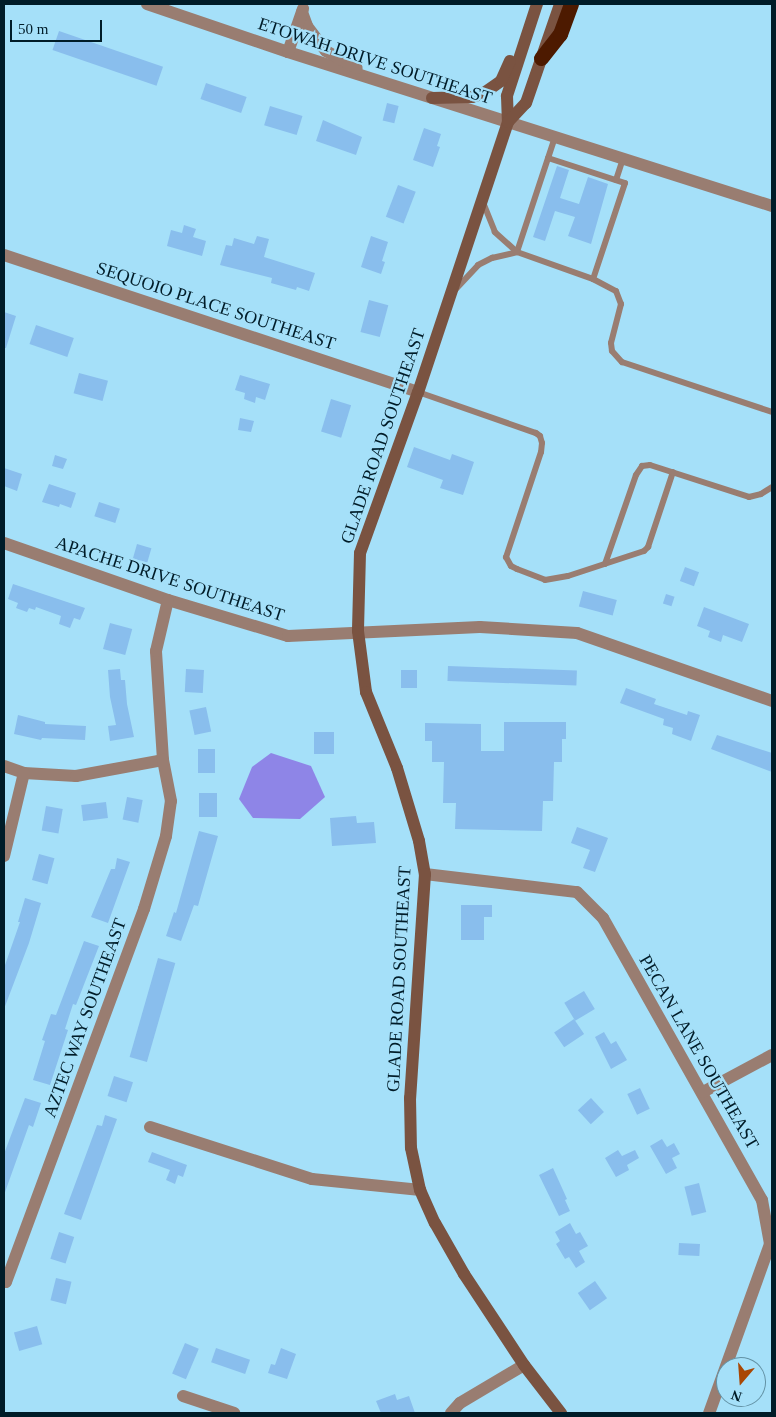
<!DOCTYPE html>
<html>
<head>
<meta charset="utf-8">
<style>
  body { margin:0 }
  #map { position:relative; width:776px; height:1417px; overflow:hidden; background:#a5e0f9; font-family:"Times New Roman",serif }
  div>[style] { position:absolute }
  .water>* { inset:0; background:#8e85e7 }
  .building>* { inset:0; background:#89beed; transform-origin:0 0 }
  .lane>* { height:6px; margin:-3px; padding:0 3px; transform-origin:3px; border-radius:3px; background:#997d71 }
  .street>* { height:12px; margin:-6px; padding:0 6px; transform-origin:6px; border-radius:6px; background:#997d71 }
  .secondary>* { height:12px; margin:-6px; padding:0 6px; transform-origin:6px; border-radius:6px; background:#7a5341 }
  .highway>* { height:15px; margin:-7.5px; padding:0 7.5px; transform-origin:7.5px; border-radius:7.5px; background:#4d1a00 }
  span { translate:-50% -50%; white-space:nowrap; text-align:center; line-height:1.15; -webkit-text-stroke:4.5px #a5e0f9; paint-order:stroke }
  .street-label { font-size:18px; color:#001c28 }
  .frame { position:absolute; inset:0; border:5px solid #001c28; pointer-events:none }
  .north { position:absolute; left:716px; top:1357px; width:50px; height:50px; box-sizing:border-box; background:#a5e0f9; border:1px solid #6392a5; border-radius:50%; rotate:198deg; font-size:14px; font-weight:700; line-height:20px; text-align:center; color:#001c28 }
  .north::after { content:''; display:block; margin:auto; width:18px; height:22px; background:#a94704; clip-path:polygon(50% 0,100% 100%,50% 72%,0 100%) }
  .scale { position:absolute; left:10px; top:20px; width:92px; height:22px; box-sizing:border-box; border:2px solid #001c28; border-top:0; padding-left:6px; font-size:15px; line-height:18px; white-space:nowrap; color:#001c28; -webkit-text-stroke:4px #a5e0f9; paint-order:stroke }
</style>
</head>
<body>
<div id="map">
  <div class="water">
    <div style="clip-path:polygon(271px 753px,311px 766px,325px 797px,300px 819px,253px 818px,239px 799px,252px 767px)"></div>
  </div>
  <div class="building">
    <div style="left:59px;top:31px;width:110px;height:20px;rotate:19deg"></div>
    <div style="left:206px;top:83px;width:43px;height:17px;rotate:19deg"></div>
    <div style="left:387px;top:103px;width:12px;height:18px;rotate:14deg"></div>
    <div style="left:270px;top:106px;width:34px;height:20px;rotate:17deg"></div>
    <div style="clip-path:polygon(323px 120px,362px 137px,356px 155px,316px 141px)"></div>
    <div style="clip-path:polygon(424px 128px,441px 134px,437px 146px,440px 147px,433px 167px,413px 160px)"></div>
    <div style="clip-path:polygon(557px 166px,569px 170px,560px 198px,579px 204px,588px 177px,608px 184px,591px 244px,568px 236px,575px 217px,555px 211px,545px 241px,533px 237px)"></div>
    <div style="left:398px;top:185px;width:19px;height:34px;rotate:21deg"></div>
    <div style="clip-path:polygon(184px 225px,196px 229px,193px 237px,206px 241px,202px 256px,167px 246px,171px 230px,182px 233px)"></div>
    <div style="clip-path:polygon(257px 236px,269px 239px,264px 257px,315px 273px,309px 291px,297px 287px,296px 290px,271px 283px,272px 278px,220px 265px,226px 245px,232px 246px,234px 238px,254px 244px)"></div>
    <div style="clip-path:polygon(371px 236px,388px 242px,382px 261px,385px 262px,381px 274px,361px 267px)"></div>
    <div style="left:369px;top:300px;width:20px;height:33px;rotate:15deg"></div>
    <div style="clip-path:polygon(4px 312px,16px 316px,6px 348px,4px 348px)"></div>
    <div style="left:36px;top:325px;width:40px;height:20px;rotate:19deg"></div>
    <div style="left:79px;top:373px;width:30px;height:21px;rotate:15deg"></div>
    <div style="clip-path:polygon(240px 375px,270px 384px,265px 400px,256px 397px,255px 403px,244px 399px,245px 393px,235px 390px)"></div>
    <div style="left:331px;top:399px;width:21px;height:34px;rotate:17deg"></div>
    <div style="clip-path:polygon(240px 418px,254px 421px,251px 432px,238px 430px)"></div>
    <div style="clip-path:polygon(414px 447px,450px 460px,452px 454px,474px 462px,463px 495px,440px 488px,443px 480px,407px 467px)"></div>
    <div style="clip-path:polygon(55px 455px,67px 459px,63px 469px,52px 466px)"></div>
    <div style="clip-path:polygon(4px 468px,22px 474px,17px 491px,4px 486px)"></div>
    <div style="clip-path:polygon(49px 484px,76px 493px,71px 508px,60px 504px,59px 507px,42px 502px)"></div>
    <div style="left:99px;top:502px;width:22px;height:15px;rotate:18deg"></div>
    <div style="left:137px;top:544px;width:15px;height:15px;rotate:16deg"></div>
    <div style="left:685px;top:567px;width:15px;height:15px;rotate:20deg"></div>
    <div style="clip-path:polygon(13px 584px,85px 608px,80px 620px,74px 618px,70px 628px,59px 624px,61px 616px,36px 607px,35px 610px,29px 608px,27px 612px,16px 608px,18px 603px,8px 599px)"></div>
    <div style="left:583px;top:591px;width:35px;height:16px;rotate:15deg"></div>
    <div style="left:666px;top:594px;width:9px;height:10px;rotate:18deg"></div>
    <div style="clip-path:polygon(704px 607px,749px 624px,742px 642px,723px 635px,721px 642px,708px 637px,710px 631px,697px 626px)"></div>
    <div style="left:110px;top:623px;width:23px;height:27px;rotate:15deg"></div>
    <div style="left:448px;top:666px;width:129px;height:15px;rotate:2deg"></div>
    <div style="clip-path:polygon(120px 669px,121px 680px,125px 680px,127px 704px,134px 737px,110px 741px,108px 726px,116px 725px,110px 697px,108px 670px)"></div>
    <div style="left:186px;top:669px;width:18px;height:23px;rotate:3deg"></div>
    <div style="left:401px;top:670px;width:16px;height:18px"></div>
    <div style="clip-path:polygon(626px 688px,656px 699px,654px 704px,687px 715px,688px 711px,700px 715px,691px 741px,672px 734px,673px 728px,663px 725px,664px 719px,620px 703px)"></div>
    <div style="left:206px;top:707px;width:25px;height:17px;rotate:78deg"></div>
    <div style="clip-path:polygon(18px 715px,45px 722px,45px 724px,86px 726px,85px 740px,42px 738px,41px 740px,14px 734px)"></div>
    <div style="clip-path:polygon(504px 722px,566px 722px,566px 739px,562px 739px,562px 762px,554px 762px,553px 801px,543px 801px,542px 831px,455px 829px,456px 803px,443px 803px,444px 762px,432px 762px,432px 741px,425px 741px,425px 723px,481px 724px,481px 751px,504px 751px)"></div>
    <div style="left:314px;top:732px;width:20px;height:22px"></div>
    <div style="clip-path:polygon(717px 735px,772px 753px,772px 772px,711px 749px)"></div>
    <div style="left:198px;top:749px;width:17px;height:24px"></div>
    <div style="left:199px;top:793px;width:18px;height:24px"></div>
    <div style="left:127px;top:797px;width:16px;height:23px;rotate:11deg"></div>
    <div style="left:106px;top:802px;width:16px;height:25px;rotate:83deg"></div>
    <div style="left:46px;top:806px;width:17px;height:25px;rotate:10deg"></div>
    <div style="clip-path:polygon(356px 816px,357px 823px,374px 822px,376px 843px,332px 846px,330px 818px)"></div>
    <div style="clip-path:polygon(577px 827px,608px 838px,595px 872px,583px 868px,590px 850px,571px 843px)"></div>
    <div style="clip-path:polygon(199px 831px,218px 836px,198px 906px,194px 905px,181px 941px,166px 936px,174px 912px,176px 913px)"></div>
    <div style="left:39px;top:854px;width:16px;height:27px;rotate:15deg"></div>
    <div style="clip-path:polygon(117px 858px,130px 862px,108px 923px,91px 917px,111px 869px,115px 869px)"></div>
    <div style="clip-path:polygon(25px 898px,41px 903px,29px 943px,4px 1009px,4px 968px,20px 922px,18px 922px)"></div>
    <div style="clip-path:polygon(461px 905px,492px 905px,492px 917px,484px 917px,484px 940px,461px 940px)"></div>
    <div style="clip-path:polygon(84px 941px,99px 946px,76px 1005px,73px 1004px,65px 1029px,68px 1030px,50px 1085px,33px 1080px,45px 1041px,42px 1040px,51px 1014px,56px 1015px)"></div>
    <div style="left:158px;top:958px;width:18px;height:103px;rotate:16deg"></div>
    <div style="left:584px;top:991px;width:21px;height:23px;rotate:59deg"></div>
    <div style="left:574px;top:1019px;width:18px;height:24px;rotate:56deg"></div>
    <div style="clip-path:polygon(604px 1032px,611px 1044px,616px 1041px,627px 1060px,611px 1069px,595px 1037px)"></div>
    <div style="left:114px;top:1076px;width:20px;height:21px;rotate:18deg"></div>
    <div style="left:640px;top:1088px;width:23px;height:14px;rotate:65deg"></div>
    <div style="clip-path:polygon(25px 1098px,41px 1103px,33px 1127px,29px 1125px,4px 1195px,4px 1154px)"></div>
    <div style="left:591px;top:1098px;width:19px;height:18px;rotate:47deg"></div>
    <div style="clip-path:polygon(105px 1115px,117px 1119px,81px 1220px,64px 1214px,97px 1125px,102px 1126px)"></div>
    <div style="clip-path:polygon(662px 1139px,667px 1147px,674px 1143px,680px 1154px,672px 1158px,677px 1168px,666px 1174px,650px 1146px)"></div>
    <div style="clip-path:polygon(618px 1150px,622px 1156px,635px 1150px,639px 1158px,627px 1165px,629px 1170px,616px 1177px,605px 1158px)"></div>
    <div style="clip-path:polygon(152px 1152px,187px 1165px,183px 1177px,178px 1175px,175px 1184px,166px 1180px,170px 1170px,148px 1162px)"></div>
    <div style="clip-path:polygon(553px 1168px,567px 1199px,565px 1200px,570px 1211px,559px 1216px,539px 1175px)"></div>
    <div style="left:699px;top:1183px;width:30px;height:15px;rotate:76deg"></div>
    <div style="clip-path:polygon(570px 1223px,576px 1234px,580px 1232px,588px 1246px,579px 1251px,585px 1262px,576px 1268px,569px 1257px,565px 1259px,556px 1244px,560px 1241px,555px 1232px)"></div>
    <div style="left:59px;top:1232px;width:16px;height:28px;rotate:18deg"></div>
    <div style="left:679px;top:1243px;width:21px;height:12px;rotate:3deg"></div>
    <div style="left:56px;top:1278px;width:16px;height:23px;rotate:14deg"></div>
    <div style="left:595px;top:1281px;width:21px;height:21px;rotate:55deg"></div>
    <div style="left:37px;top:1326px;width:19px;height:24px;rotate:74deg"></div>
    <div style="left:185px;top:1343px;width:15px;height:33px;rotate:23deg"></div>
    <div style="left:216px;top:1348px;width:36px;height:15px;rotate:19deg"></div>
    <div style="clip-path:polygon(281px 1348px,296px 1354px,287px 1379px,268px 1373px,271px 1364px,275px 1365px)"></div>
    <div style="clip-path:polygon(395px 1394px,397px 1400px,409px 1396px,415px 1413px,381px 1413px,376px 1401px)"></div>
  </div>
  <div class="lane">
    <div style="left:555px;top:137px;width:121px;rotate:108.3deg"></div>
    <div style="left:517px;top:252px;width:81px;rotate:19.6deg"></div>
    <div style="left:593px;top:279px;width:26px;rotate:28deg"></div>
    <div style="left:616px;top:291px;width:14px;rotate:69deg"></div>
    <div style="left:621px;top:304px;width:40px;rotate:104.4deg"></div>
    <div style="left:611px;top:343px;width:8px;rotate:83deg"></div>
    <div style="left:612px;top:351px;width:15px;rotate:48deg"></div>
    <div style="left:622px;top:362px;width:158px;rotate:18.4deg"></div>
    <div style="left:548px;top:158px;width:81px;rotate:18deg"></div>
    <div style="left:625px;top:183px;width:101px;rotate:108.4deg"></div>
    <div style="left:616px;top:180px;width:22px;rotate:-72deg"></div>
    <div style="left:455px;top:290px;width:34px;rotate:-47deg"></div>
    <div style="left:478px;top:265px;width:16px;rotate:-27deg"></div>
    <div style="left:492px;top:258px;width:26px;rotate:-13deg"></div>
    <div style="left:517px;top:252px;width:30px;rotate:-138deg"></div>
    <div style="left:495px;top:232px;width:32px;rotate:-112deg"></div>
    <div style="left:418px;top:392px;width:125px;rotate:19.2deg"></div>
    <div style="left:536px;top:433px;width:5px;rotate:37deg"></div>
    <div style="left:540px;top:436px;width:7px;rotate:74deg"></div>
    <div style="left:542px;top:443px;width:9px;rotate:96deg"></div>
    <div style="left:541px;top:452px;width:111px;rotate:108.4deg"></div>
    <div style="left:506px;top:557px;width:10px;rotate:61deg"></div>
    <div style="left:511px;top:566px;width:7px;rotate:27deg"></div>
    <div style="left:517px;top:569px;width:30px;rotate:21deg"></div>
    <div style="left:545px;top:580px;width:23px;rotate:-10deg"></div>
    <div style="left:568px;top:576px;width:80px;rotate:-18.2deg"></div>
    <div style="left:644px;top:551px;width:6px;rotate:-45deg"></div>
    <div style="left:648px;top:547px;width:79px;rotate:-71.6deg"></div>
    <div style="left:605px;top:564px;width:94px;rotate:-70.8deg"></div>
    <div style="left:636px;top:475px;width:11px;rotate:-56deg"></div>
    <div style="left:642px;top:466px;width:8px;rotate:-7deg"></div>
    <div style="left:650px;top:465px;width:104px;rotate:17.9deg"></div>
    <div style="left:749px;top:497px;width:12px;rotate:-14deg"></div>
    <div style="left:761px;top:494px;width:13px;rotate:-32deg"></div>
  </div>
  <div class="street">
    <div style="left:147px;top:4px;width:149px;rotate:18.8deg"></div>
    <div style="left:288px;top:52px;width:508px;rotate:17.65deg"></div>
    <div style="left:302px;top:12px;width:15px;rotate:70deg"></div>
    <div style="left:307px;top:26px;width:31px;rotate:53deg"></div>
    <div style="left:326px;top:51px;width:35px;rotate:29deg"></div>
    <div style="left:288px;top:52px;width:46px;rotate:-70.8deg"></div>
    <div style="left:4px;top:255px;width:436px;rotate:18.3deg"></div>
    <div style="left:4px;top:543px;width:174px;rotate:19.2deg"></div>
    <div style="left:168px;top:600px;width:125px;rotate:16.7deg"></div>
    <div style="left:288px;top:636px;width:192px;rotate:-2.7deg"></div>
    <div style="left:480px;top:627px;width:97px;rotate:3.5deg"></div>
    <div style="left:577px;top:633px;width:207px;rotate:19.2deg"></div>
    <div style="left:4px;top:766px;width:21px;rotate:19deg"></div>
    <div style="left:24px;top:773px;width:52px;rotate:3.3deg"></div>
    <div style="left:76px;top:776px;width:88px;rotate:-10.4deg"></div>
    <div style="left:163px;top:760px;width:109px;rotate:-93.7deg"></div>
    <div style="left:156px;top:651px;width:52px;rotate:-76.8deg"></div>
    <div style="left:4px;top:856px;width:85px;rotate:-76.5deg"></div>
    <div style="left:425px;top:874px;width:153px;rotate:6.8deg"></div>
    <div style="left:577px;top:892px;width:37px;rotate:45deg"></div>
    <div style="left:603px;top:918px;width:324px;rotate:60.6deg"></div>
    <div style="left:762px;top:1200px;width:45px;rotate:79.7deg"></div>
    <div style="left:770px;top:1244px;width:180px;rotate:109.8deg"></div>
    <div style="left:703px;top:1092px;width:78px;rotate:-28.2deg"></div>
    <div style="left:150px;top:1127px;width:170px;rotate:17.8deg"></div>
    <div style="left:312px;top:1179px;width:109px;rotate:5.8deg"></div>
    <div style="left:4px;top:1281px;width:2px;rotate:27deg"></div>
    <div style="left:6px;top:1282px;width:398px;rotate:-69.7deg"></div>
    <div style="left:144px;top:909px;width:76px;rotate:-73.2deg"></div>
    <div style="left:166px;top:836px;width:35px;rotate:-82deg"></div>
    <div style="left:171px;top:801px;width:42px;rotate:-101deg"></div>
    <div style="left:183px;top:1396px;width:54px;rotate:18.4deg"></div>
    <div style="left:451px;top:1413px;width:13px;rotate:-48deg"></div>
    <div style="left:460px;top:1403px;width:74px;rotate:-30.7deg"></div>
  </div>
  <div class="secondary">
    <div style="left:537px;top:4px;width:97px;rotate:108.1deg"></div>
    <div style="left:507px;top:96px;width:26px;rotate:88deg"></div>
    <div style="left:508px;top:122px;width:285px;rotate:108.4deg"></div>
    <div style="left:418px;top:392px;width:171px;rotate:109.8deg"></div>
    <div style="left:360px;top:553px;width:78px;rotate:91.5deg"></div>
    <div style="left:358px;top:631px;width:62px;rotate:82.5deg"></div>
    <div style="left:366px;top:692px;width:82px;rotate:67.8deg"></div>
    <div style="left:397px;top:768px;width:76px;rotate:73.2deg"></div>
    <div style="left:419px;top:841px;width:34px;rotate:80deg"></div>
    <div style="left:425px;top:874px;width:225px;rotate:93.8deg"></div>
    <div style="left:410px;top:1098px;width:50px;rotate:88.9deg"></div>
    <div style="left:411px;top:1148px;width:43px;rotate:77.9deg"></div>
    <div style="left:420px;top:1190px;width:36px;rotate:66deg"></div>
    <div style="left:435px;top:1223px;width:59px;rotate:60.4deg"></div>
    <div style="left:464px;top:1274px;width:109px;rotate:56.6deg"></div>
    <div style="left:524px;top:1365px;width:61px;rotate:52.4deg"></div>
    <div style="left:432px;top:98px;width:40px;rotate:-1.4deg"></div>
    <div style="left:472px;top:97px;width:13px;rotate:-18deg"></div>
    <div style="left:484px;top:93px;width:21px;rotate:-35deg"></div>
    <div style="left:501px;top:81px;width:22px;rotate:-66deg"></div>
    <div style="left:508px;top:122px;width:26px;rotate:-47deg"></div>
    <div style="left:526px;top:103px;width:105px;rotate:-71deg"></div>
  </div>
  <div class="highway">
    <div style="left:541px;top:58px;width:31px;rotate:-52deg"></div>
    <div style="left:560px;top:34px;width:32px;rotate:-70deg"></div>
  </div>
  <div class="street-label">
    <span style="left:375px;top:61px;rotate:18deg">ETOWAH DRIVE SOUTHEAST</span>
    <span style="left:216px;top:306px;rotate:18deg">SEQUOIO PLACE SOUTHEAST</span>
    <span style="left:383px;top:436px;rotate:-71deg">GLADE ROAD SOUTHEAST</span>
    <span style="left:170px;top:579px;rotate:18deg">APACHE DRIVE SOUTHEAST</span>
    <span style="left:399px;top:979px;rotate:-87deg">GLADE ROAD SOUTHEAST</span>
    <span style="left:85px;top:1018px;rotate:-70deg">AZTEC WAY SOUTHEAST</span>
    <span style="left:699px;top:1052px;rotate:60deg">PECAN LANE SOUTHEAST</span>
  </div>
  <div class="frame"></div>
  <div class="north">N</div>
  <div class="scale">50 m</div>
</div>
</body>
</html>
